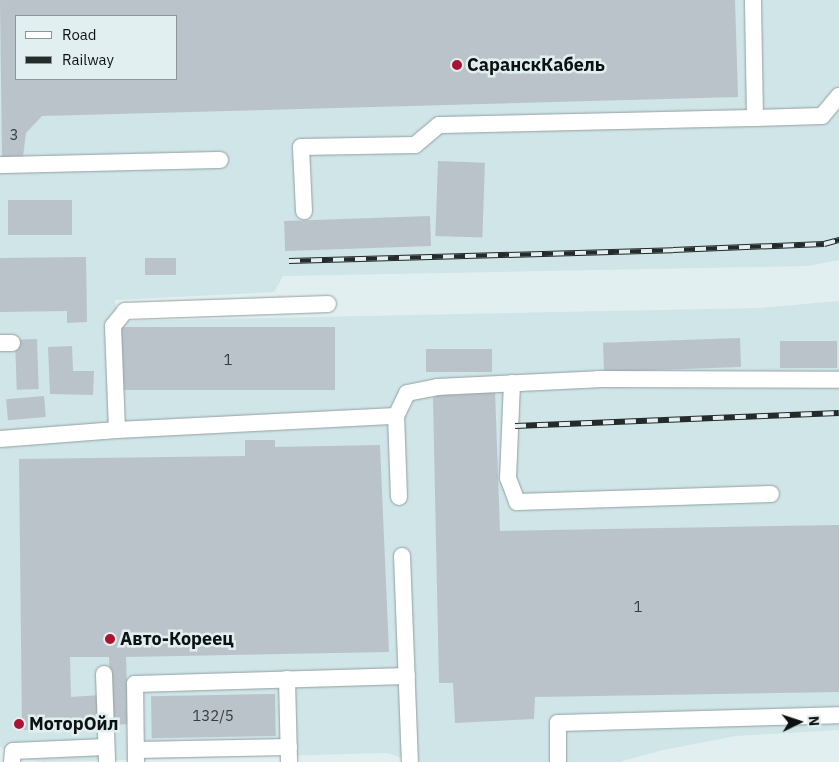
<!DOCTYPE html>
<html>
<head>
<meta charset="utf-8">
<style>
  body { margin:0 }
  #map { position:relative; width:839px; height:762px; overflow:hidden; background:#e2eff1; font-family:"IBM Plex Sans",sans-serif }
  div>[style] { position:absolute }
  .built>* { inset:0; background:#cfe5e7 }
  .building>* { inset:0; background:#bac3ca; transform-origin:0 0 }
  .roads { filter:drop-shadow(0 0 1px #94a0a1) drop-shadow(0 0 1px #94a0a1) }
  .minor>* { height:16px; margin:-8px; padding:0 8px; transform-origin:8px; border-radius:8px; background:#fff }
  .rail>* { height:5.5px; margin-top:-2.75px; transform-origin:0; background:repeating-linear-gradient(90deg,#e2eff1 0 11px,#252a2b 0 22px); box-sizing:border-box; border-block:1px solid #252a2b }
  .dots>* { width:14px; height:14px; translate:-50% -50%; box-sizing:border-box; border:2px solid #e2eff1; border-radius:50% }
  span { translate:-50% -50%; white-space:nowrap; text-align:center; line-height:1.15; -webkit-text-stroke:5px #e2eff1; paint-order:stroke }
  .number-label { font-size:15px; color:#383e3f }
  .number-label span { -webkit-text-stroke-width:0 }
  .poi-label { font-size:18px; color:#0c1111; font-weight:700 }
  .left { translate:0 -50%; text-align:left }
  .legend { position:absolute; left:15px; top:15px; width:162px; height:65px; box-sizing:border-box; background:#e2eff1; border:1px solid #8c9697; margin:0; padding:6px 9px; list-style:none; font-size:15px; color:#0c1111 }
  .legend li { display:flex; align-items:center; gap:10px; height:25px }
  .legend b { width:25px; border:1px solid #8c9697 }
  .north { position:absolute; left:774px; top:697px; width:50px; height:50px; -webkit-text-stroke:4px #e2eff1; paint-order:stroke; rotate:86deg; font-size:14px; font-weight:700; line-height:20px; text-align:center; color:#0c1111 }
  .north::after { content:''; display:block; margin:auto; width:18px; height:22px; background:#0c1111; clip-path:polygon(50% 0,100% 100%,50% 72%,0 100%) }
</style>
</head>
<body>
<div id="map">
  <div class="built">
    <div style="clip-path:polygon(evenodd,0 0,839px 0,839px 260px,808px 266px,283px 276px,274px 292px,115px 300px,118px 321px,760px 308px,839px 301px,839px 730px,736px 736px,663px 750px,619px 762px,414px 762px,387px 753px,43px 762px,11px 757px,0 746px,0 0,16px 16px,176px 16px,176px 79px,16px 79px,16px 16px)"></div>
  </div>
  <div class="building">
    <div style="clip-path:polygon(evenodd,0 0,735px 0,738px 97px,42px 116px,26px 133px,23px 157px,2px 157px,0 0,16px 16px,176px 16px,176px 79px,16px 79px,16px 16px)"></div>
    <div style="left:438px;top:161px;width:47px;height:75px;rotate:2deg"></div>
    <div style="left:72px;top:200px;width:35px;height:64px;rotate:90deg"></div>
    <div style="left:430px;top:216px;width:30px;height:146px;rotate:88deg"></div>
    <div style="clip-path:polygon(86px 257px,87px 322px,67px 323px,67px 311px,0 312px,0 258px)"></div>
    <div style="left:145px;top:258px;width:31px;height:17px"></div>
    <div style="left:335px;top:327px;width:63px;height:214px;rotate:90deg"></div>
    <div style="left:740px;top:338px;width:29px;height:137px;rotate:88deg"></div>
    <div style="left:37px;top:339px;width:50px;height:22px;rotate:88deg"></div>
    <div style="left:780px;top:341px;width:57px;height:27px"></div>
    <div style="clip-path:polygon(72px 346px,73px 371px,94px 371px,93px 395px,50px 394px,48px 347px)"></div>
    <div style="left:492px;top:349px;width:23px;height:66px;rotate:90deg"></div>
    <div style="clip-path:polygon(495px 391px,500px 531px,839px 525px,839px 692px,535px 697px,534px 719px,455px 723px,453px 683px,439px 683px,433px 398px,440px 392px)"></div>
    <div style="left:44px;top:396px;width:21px;height:38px;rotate:85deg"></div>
    <div style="clip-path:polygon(245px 440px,275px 440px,275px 447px,380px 445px,389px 652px,126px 657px,128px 724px,111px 725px,109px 657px,70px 657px,71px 697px,100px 695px,102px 727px,22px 730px,19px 459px,245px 456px)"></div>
    <div style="left:275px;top:694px;width:42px;height:124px;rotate:89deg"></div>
  </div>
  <div class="roads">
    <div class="minor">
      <div style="left:755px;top:118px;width:67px;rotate:-1.7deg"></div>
      <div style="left:822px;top:116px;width:26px;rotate:-50deg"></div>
      <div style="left:0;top:165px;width:220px;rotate:-1.3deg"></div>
      <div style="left:304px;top:211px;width:64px;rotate:-92.7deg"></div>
      <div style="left:301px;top:147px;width:114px;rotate:-1deg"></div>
      <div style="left:415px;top:145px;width:31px;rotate:-40deg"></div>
      <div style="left:439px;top:125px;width:316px;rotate:-1.3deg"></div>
      <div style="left:755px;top:118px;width:118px;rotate:-91deg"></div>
      <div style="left:0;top:343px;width:12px"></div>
      <div style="left:512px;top:383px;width:95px;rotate:92.4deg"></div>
      <div style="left:508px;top:478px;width:26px;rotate:69deg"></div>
      <div style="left:517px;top:502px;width:254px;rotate:-1.8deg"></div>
      <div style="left:117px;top:430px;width:104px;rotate:-92.2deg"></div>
      <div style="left:113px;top:326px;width:19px;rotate:-51deg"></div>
      <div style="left:125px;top:311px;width:203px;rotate:-2deg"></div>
      <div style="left:0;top:439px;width:117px;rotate:-4.4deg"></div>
      <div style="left:117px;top:430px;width:279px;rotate:-2.9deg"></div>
      <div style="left:399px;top:497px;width:81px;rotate:-92.1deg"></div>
      <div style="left:396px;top:416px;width:25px;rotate:-64deg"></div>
      <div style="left:407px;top:393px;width:31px;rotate:-11deg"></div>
      <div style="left:437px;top:387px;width:161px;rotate:-2.8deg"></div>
      <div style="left:598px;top:379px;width:241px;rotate:0.2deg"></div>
      <div style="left:402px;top:556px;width:206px;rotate:87.8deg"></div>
      <div style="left:104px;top:674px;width:88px;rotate:88deg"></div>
      <div style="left:287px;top:679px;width:83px;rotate:88.6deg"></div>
      <div style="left:136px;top:750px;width:153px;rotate:-1.1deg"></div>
      <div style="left:12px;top:762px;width:11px;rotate:-85deg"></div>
      <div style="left:13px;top:751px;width:93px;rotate:-2.5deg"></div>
      <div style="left:136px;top:762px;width:78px;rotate:-90.7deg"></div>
      <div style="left:135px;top:684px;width:272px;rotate:-1.7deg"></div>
      <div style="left:558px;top:762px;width:39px;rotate:-90deg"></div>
      <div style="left:558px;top:723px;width:281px;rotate:-1.6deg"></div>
    </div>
  </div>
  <div class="rail">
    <div style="left:289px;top:261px;width:384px;rotate:-1.6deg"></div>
    <div style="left:673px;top:250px;width:151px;rotate:-2.3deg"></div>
    <div style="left:824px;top:244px;width:16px;rotate:-15deg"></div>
    <div style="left:515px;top:426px;width:324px;rotate:-2.3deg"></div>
  </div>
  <div class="dots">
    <div style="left:457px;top:65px;background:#aa1334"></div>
    <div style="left:110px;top:639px;background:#aa1334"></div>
    <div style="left:19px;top:724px;background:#aa1334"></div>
  </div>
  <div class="number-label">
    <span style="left:14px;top:135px">3</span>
    <span style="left:228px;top:360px">1</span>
    <span style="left:638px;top:607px">1</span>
    <span style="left:213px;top:716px">132/5</span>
  </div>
  <div class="poi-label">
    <span class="left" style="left:467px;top:65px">СаранскКабель</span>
    <span class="left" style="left:120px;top:639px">Авто-Кореец</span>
    <span class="left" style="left:29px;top:724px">МоторОйл</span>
  </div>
  <ul class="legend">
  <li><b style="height:6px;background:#fff"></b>Road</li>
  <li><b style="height:6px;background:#252a2b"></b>Railway</li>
  </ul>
  <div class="north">N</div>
</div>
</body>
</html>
